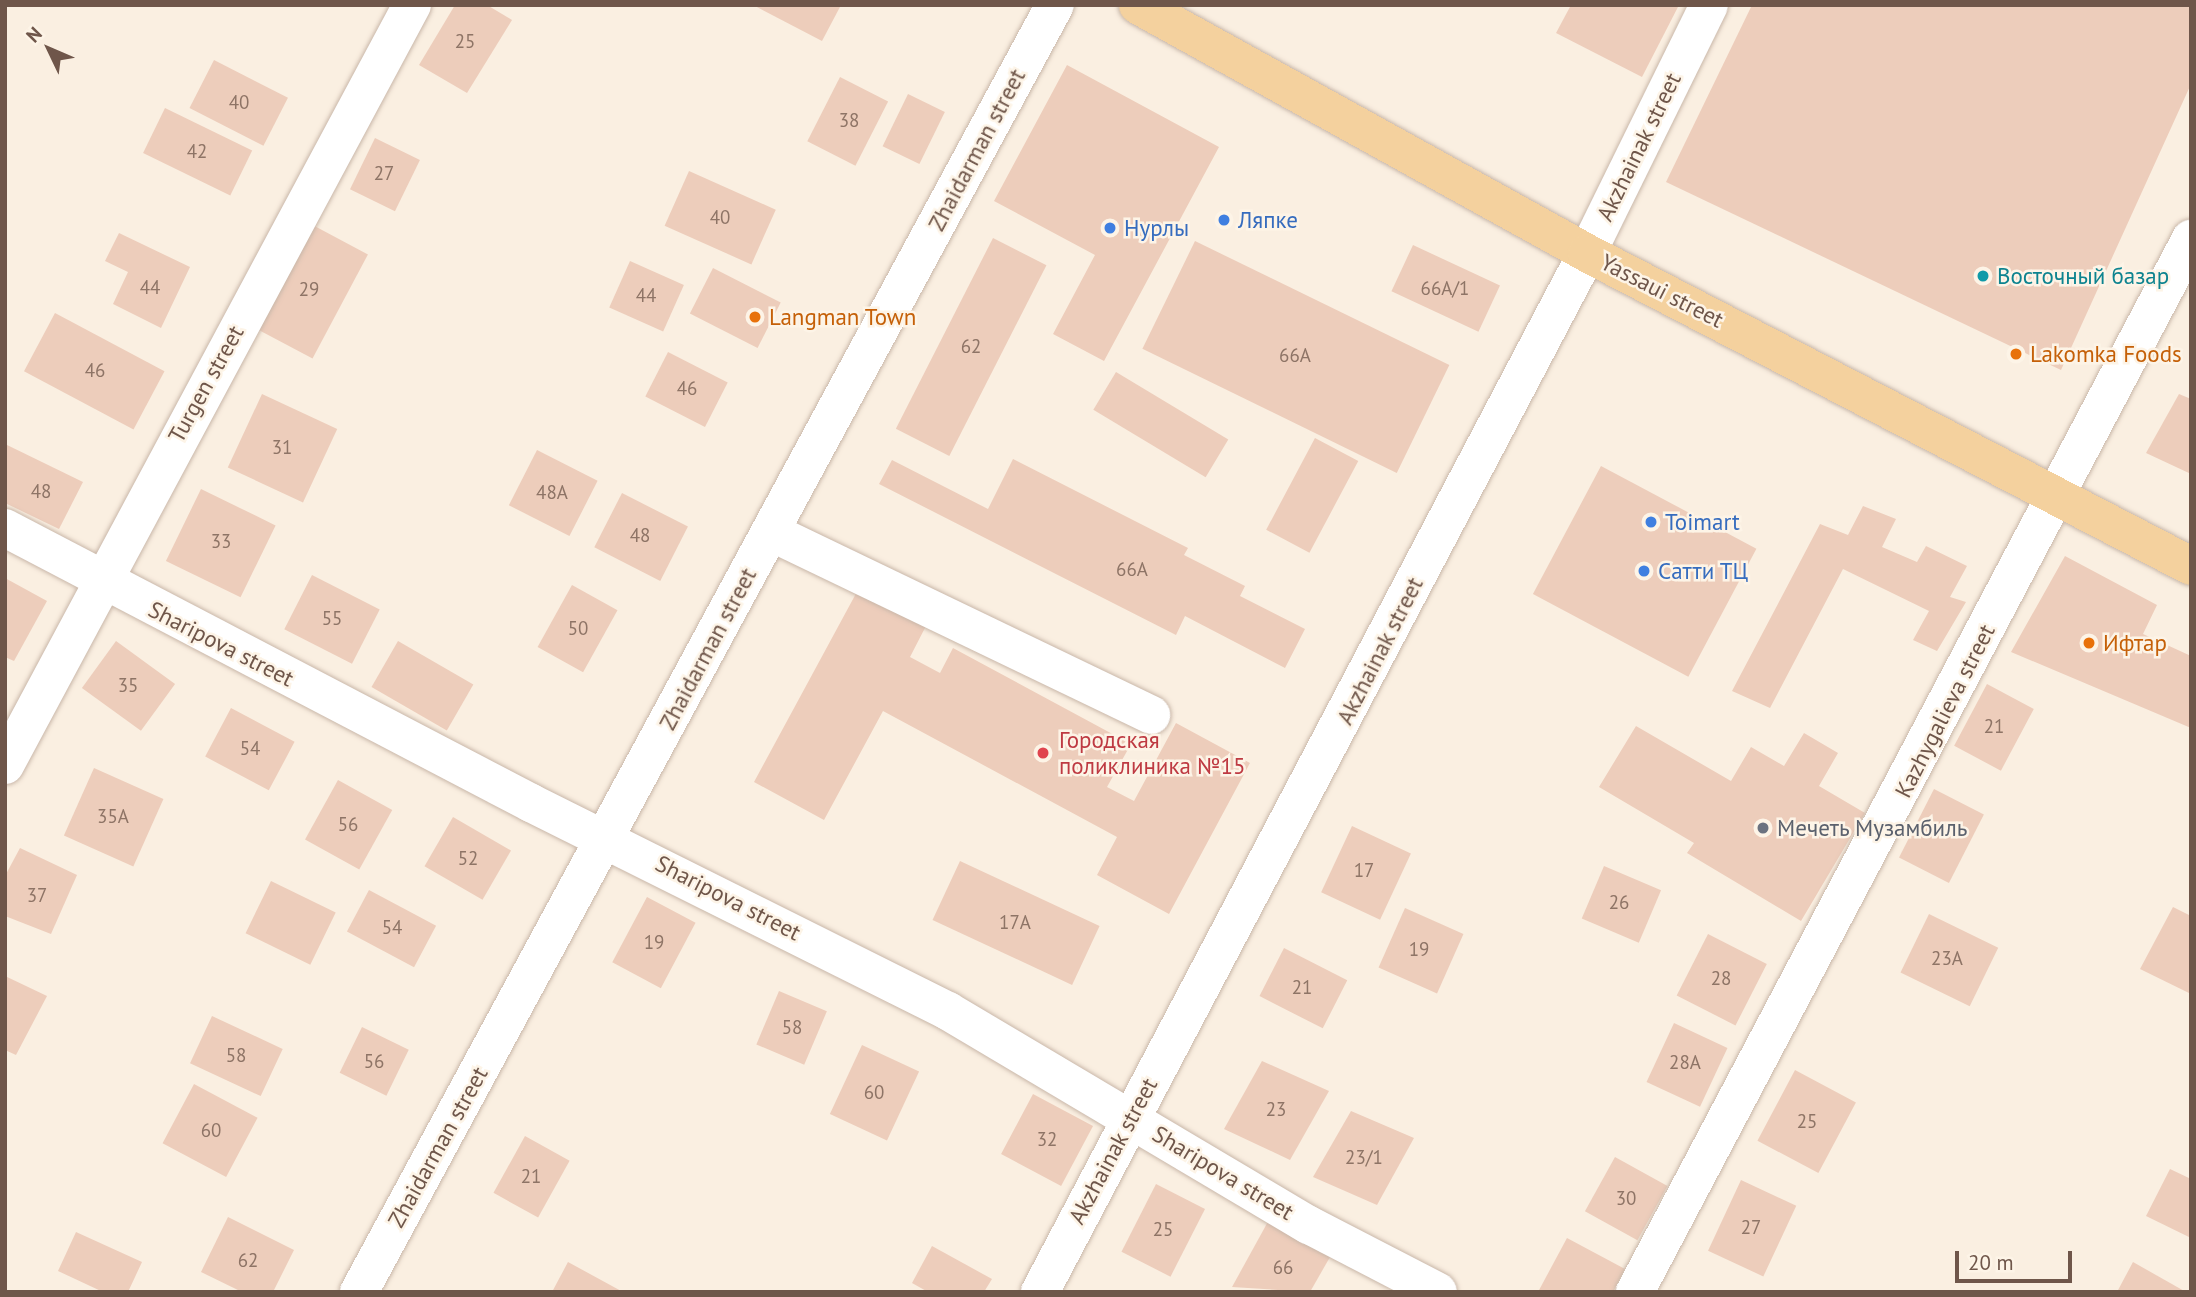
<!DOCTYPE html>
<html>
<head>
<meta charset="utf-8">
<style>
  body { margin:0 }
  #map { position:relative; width:2196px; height:1297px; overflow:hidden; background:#faefe1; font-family:"PT Sans",sans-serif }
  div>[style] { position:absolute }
  .building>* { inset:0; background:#edcdbb; transform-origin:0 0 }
  .roads { filter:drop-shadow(0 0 2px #c9b7a9) drop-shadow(0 0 2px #c9b7a9) }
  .minor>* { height:38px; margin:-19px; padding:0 19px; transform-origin:19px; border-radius:19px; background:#fff }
  .major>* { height:38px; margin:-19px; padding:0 19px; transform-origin:19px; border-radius:19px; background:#f4d19e }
  .dots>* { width:19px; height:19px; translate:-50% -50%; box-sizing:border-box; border:4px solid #fdf4e7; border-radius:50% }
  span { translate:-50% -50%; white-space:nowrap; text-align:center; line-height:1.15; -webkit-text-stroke:5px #fdf4e7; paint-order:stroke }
  .number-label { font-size:19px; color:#8e7466 }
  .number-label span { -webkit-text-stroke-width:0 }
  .street-label { font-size:23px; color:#6f564a }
  .shop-label { font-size:23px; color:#366cbe }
  .left { translate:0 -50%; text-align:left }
  .culture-label { font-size:23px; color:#0d838f }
  .food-label { font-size:23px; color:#c56008 }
  .health-label { font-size:23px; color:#be3a42 }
  .worship-label { font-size:23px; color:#5b616d }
  .frame { position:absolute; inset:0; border:7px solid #6f564a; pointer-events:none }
  .north { position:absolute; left:14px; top:14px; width:70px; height:70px; -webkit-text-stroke:5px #fdf4e7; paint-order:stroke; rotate:314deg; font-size:19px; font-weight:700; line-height:28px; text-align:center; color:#6f564a }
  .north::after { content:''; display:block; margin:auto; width:24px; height:32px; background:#6f564a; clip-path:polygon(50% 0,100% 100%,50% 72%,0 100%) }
  .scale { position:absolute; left:1955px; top:1251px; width:117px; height:32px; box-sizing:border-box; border:4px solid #6f564a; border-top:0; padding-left:9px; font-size:21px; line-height:24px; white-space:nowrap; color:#6f564a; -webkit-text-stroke:5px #fdf4e7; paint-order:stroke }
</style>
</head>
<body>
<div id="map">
  <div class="building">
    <div style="clip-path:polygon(455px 5px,487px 5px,512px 20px,467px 93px,419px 65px)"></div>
    <div style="clip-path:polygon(753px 5px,841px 5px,822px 41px)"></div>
    <div style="clip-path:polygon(1571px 5px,1679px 5px,1642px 77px,1556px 33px)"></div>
    <div style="clip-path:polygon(1752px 5px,2191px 5px,2191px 84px,2061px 370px,1666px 182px)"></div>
    <div style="left:214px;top:60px;width:83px;height:54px;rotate:27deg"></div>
    <div style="clip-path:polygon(1067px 65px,1219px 147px,1104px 361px,1053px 334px,1095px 255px,994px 201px)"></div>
    <div style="left:840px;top:77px;width:54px;height:72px;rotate:27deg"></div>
    <div style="left:908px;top:94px;width:41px;height:58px;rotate:26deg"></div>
    <div style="left:165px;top:108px;width:97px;height:50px;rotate:26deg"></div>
    <div style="left:375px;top:138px;width:50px;height:57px;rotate:26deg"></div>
    <div style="left:689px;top:171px;width:95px;height:60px;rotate:24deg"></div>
    <div style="left:307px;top:222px;width:69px;height:118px;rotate:28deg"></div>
    <div style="clip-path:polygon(119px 233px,190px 267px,161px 328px,113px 304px,128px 272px,105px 261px)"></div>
    <div style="left:993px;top:238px;width:60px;height:214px;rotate:27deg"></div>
    <div style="left:1195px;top:241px;width:283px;height:120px;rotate:26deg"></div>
    <div style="left:1413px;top:245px;width:96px;height:51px;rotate:25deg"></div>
    <div style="left:630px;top:261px;width:59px;height:51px;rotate:24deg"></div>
    <div style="left:713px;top:268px;width:76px;height:51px;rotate:27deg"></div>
    <div style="left:55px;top:313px;width:124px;height:66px;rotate:28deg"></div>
    <div style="left:668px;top:352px;width:67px;height:50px;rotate:27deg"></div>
    <div style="left:1116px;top:372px;width:131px;height:44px;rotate:31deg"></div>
    <div style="left:262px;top:394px;width:83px;height:81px;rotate:25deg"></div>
    <div style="clip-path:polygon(2179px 394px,2191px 399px,2191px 474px,2146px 453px)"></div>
    <div style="left:1315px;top:438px;width:49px;height:104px;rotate:28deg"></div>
    <div style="clip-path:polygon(5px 444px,83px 482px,59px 529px,5px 503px)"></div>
    <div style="left:537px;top:450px;width:68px;height:62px;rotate:27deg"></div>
    <div style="clip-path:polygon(1013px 459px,1188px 548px,1184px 555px,1245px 586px,1240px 596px,1305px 629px,1285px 668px,1185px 616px,1176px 635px,879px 484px,892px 460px,988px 509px)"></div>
    <div style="left:1601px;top:466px;width:176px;height:145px;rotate:28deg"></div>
    <div style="left:201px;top:489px;width:83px;height:80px;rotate:26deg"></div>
    <div style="left:622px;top:493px;width:74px;height:61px;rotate:27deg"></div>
    <div style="clip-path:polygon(1863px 506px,1896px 519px,1882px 547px,1917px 562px,1926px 546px,1967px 566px,1950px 597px,1966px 602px,1937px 651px,1913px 640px,1929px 611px,1843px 569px,1770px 708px,1732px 691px,1820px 524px,1848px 535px)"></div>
    <div style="clip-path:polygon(2065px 556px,2157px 605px,2143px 634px,2191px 656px,2191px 728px,2011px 652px)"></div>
    <div style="left:312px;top:575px;width:76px;height:61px;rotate:27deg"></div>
    <div style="clip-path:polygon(5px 578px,47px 601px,14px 661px,5px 657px)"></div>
    <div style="left:572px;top:585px;width:52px;height:71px;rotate:29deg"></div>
    <div style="clip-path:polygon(859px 588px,927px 624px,910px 657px,940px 673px,953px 648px,1131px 744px,1107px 787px,1134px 801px,1176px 723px,1250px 763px,1169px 914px,1097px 875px,1117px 837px,883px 711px,824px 820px,754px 782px)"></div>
    <div style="left:116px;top:641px;width:73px;height:58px;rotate:36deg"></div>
    <div style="left:398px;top:641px;width:87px;height:53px;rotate:30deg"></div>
    <div style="left:1987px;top:684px;width:53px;height:70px;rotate:28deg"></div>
    <div style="left:231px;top:708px;width:72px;height:55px;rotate:28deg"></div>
    <div style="clip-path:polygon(1636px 726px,1731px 781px,1751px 747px,1784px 766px,1804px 733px,1838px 753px,1819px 786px,1865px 813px,1801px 921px,1687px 853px,1694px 843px,1599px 787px)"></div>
    <div style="left:94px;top:768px;width:76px;height:74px;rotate:24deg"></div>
    <div style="left:338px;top:780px;width:62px;height:68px;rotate:29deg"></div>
    <div style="left:1934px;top:789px;width:56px;height:77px;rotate:27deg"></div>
    <div style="left:453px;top:817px;width:67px;height:57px;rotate:30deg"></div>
    <div style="left:1352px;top:826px;width:65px;height:73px;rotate:25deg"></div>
    <div style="clip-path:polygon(20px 848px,77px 875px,51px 934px,5px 916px,5px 876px)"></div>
    <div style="left:960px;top:861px;width:154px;height:65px;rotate:25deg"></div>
    <div style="left:1604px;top:866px;width:62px;height:57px;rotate:23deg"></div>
    <div style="left:271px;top:881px;width:72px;height:58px;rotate:26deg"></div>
    <div style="left:369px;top:890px;width:76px;height:47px;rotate:28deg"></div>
    <div style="left:647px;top:897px;width:55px;height:74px;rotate:28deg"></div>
    <div style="clip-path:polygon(2173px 907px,2191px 916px,2191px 994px,2140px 969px)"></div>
    <div style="left:1405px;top:908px;width:64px;height:65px;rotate:24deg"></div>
    <div style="left:1929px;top:914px;width:77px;height:65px;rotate:26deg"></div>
    <div style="left:1708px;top:934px;width:66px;height:69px;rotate:27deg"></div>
    <div style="left:1284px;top:948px;width:71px;height:54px;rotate:27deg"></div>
    <div style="clip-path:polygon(5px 976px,47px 996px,16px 1055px,5px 1050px)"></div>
    <div style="left:779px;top:991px;width:52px;height:58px;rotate:23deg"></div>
    <div style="left:212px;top:1016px;width:78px;height:52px;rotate:25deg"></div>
    <div style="left:1674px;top:1023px;width:59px;height:65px;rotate:25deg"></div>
    <div style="left:362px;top:1027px;width:52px;height:51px;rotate:26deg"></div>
    <div style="left:862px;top:1045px;width:63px;height:76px;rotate:25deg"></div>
    <div style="clip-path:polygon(1262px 1061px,1329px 1091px,1290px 1160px,1224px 1129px)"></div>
    <div style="left:1795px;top:1070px;width:69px;height:80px;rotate:28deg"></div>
    <div style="left:194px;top:1084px;width:72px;height:67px;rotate:28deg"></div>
    <div style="left:1033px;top:1094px;width:68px;height:68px;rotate:28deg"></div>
    <div style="clip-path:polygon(1351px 1111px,1414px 1138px,1377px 1205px,1313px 1177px)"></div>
    <div style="left:525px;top:1136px;width:51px;height:65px;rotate:29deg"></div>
    <div style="left:1615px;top:1157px;width:60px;height:62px;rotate:29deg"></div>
    <div style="clip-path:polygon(2170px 1169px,2191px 1179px,2191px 1238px,2146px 1216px)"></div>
    <div style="left:1741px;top:1180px;width:61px;height:78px;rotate:25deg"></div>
    <div style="left:1156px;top:1184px;width:55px;height:76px;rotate:27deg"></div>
    <div style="clip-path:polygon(228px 1217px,294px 1250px,273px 1292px,242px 1292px,201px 1272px)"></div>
    <div style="clip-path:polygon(1270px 1218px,1334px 1250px,1310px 1292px,1232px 1287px)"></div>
    <div style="clip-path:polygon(76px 1232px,142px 1262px,128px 1292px,103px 1292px,58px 1271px)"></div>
    <div style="clip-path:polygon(1567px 1238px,1625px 1269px,1613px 1292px,1538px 1292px)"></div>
    <div style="clip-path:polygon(932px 1246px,992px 1279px,984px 1292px,928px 1292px,912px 1283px)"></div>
    <div style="clip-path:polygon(568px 1262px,623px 1292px,552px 1292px)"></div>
    <div style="clip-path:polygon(2133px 1262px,2186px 1292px,2117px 1292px)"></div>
  </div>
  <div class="roads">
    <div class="minor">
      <div style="left:5px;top:528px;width:594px;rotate:27.6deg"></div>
      <div style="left:531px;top:803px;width:466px;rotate:26.5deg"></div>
      <div style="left:948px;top:1011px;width:420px;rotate:30.7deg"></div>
      <div style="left:1309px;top:1225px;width:145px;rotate:27.4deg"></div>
      <div style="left:771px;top:532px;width:422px;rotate:25.7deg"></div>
      <div style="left:5px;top:765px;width:862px;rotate:-61.83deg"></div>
      <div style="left:359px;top:1292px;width:1463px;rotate:-61.6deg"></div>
      <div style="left:1040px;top:1292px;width:1174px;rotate:-62.23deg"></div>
      <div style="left:1587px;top:253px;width:276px;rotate:-63.8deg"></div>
      <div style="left:1635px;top:1292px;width:1191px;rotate:-62.17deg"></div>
    </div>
    <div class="major">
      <div style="left:1138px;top:5px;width:513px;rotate:28.91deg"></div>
      <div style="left:1587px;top:253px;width:680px;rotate:27.39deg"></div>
    </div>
  </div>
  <div class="dots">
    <div style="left:1224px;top:220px;background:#3f7fe0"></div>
    <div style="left:1110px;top:228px;background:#3f7fe0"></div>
    <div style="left:1983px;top:276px;background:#0f9aa8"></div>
    <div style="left:755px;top:317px;background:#e8710a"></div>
    <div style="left:2016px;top:354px;background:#e8710a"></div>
    <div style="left:1651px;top:522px;background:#3f7fe0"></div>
    <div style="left:1644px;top:571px;background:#3f7fe0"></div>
    <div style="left:2089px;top:643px;background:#e8710a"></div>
    <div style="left:1043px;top:753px;background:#e0444e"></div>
    <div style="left:1763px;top:828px;background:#6b7280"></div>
  </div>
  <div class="number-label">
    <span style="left:465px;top:42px">25</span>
    <span style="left:239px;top:103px">40</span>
    <span style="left:849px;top:121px">38</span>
    <span style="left:197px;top:152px">42</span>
    <span style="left:384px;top:174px">27</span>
    <span style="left:720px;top:218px">40</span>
    <span style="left:150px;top:288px">44</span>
    <span style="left:1445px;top:289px">66А/1</span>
    <span style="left:309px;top:290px">29</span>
    <span style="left:646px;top:296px">44</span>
    <span style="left:971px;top:347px">62</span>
    <span style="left:1295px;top:356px">66А</span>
    <span style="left:95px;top:371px">46</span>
    <span style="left:687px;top:389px">46</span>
    <span style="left:282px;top:448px">31</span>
    <span style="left:41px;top:492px">48</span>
    <span style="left:552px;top:493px">48А</span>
    <span style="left:640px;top:536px">48</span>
    <span style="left:221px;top:542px">33</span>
    <span style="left:1132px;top:570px">66А</span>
    <span style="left:332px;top:619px">55</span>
    <span style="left:578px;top:629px">50</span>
    <span style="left:128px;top:686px">35</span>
    <span style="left:1994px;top:727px">21</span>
    <span style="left:250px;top:749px">54</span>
    <span style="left:113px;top:817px">35А</span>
    <span style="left:348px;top:825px">56</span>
    <span style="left:468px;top:859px">52</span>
    <span style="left:1364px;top:871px">17</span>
    <span style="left:37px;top:896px">37</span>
    <span style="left:1619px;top:903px">26</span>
    <span style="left:1015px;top:923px">17А</span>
    <span style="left:392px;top:928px">54</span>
    <span style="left:654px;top:943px">19</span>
    <span style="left:1419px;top:950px">19</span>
    <span style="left:1947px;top:959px">23А</span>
    <span style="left:1721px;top:979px">28</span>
    <span style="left:1302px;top:988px">21</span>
    <span style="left:792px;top:1028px">58</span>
    <span style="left:236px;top:1056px">58</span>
    <span style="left:374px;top:1062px">56</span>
    <span style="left:1685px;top:1063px">28А</span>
    <span style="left:874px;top:1093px">60</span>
    <span style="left:1276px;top:1110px">23</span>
    <span style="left:1807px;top:1122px">25</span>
    <span style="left:211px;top:1131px">60</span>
    <span style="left:1047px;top:1140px">32</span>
    <span style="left:1364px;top:1158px">23/1</span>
    <span style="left:531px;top:1177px">21</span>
    <span style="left:1626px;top:1199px">30</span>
    <span style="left:1751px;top:1228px">27</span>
    <span style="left:1163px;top:1230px">25</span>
    <span style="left:248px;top:1261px">62</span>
    <span style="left:1283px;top:1268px">66</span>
  </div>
  <div class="street-label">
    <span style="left:1639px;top:147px;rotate:-64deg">Akzhainak street</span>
    <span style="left:977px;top:150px;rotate:-62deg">Zhaidarman street</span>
    <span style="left:1662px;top:291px;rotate:27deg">Yassaui street</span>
    <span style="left:206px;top:384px;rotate:-61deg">Turgen street</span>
    <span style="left:221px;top:644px;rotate:27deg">Sharipova street</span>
    <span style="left:708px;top:649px;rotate:-62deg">Zhaidarman street</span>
    <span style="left:1380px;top:651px;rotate:-63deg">Akzhainak street</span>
    <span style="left:1945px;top:711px;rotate:-63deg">Kazhygalieva street</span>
    <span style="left:728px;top:898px;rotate:27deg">Sharipova street</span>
    <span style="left:438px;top:1147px;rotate:-61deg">Zhaidarman street</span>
    <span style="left:1113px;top:1151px;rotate:-62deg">Akzhainak street</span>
    <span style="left:1223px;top:1173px;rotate:31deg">Sharipova street</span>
  </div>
  <div class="shop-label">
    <span class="left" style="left:1238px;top:220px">Ляпке</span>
    <span class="left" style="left:1124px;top:228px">Нурлы</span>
    <span class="left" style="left:1665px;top:522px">Toimart</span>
    <span class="left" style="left:1658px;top:571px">Сатти ТЦ</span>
  </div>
  <div class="culture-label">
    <span class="left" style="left:1997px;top:276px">Восточный базар</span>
  </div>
  <div class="food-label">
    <span class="left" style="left:769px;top:317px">Langman Town</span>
    <span class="left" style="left:2030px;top:354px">Lakomka Foods</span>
    <span class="left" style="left:2103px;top:643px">Ифтар</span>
  </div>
  <div class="health-label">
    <span class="left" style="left:1059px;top:753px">Городская<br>поликлиника №15</span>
  </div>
  <div class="worship-label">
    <span class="left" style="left:1777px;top:828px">Мечеть Музамбиль</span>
  </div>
  <div class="frame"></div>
  <div class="north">N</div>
  <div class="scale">20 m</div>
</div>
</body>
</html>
